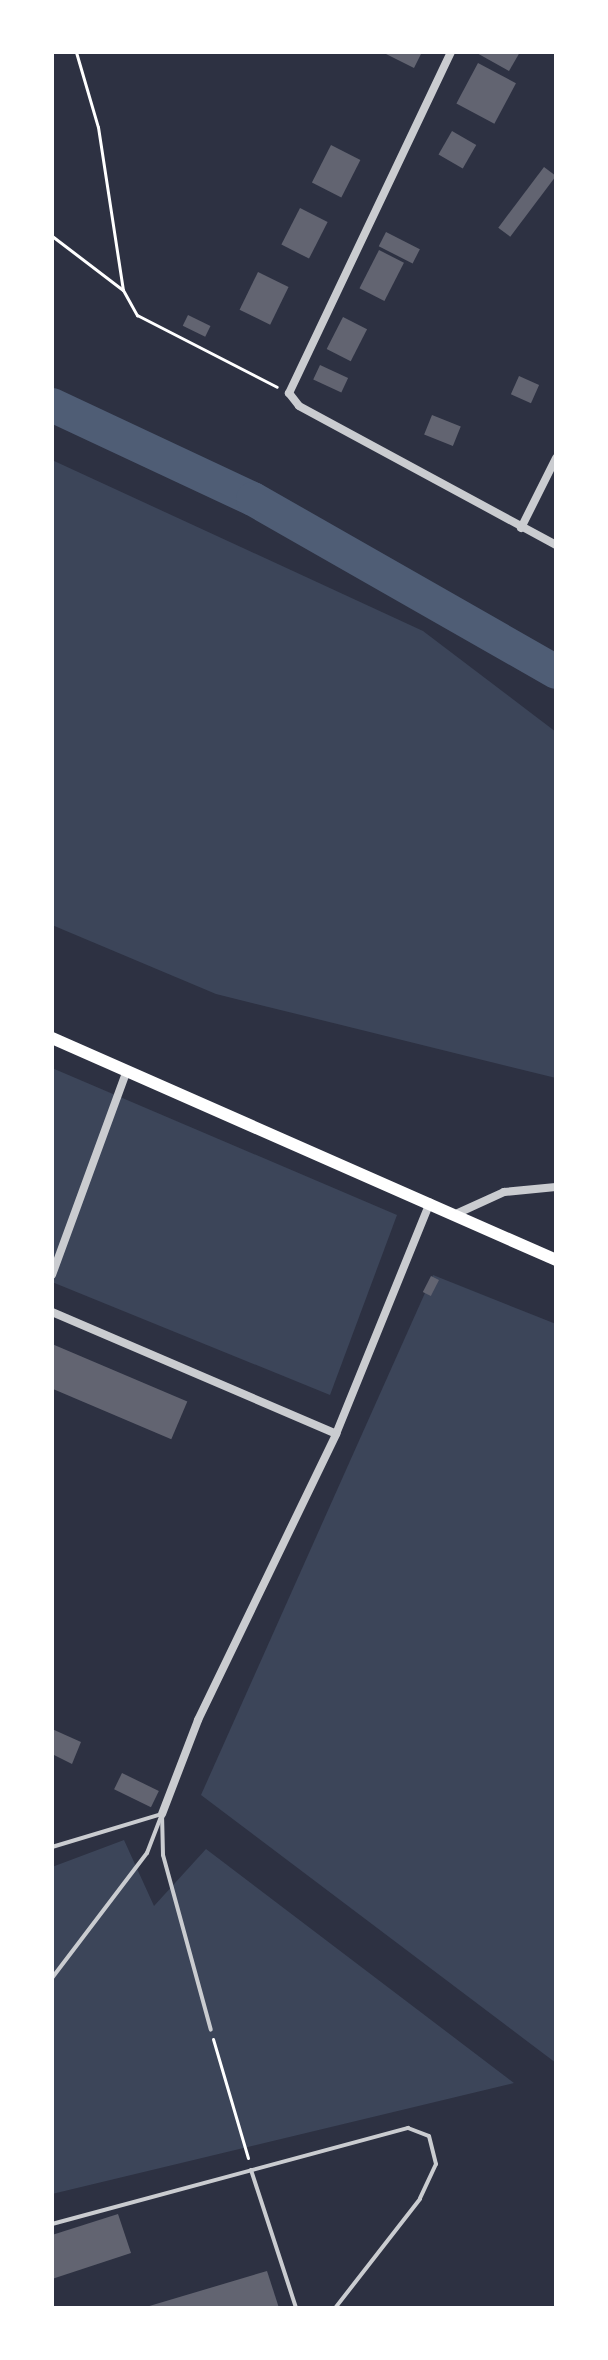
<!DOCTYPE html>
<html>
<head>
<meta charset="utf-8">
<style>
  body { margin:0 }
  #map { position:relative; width:608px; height:2360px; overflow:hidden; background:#2d3142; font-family:Roboto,sans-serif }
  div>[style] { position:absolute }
  .green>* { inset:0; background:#3c4559 }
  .river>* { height:34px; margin:-17px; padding:0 17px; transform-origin:17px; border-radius:17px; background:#4f5d75 }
  .building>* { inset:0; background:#626471; transform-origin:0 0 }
  .path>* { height:3px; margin:-1.5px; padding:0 1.5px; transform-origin:1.5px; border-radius:1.5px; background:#fff }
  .service>* { height:4px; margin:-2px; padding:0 2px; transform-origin:2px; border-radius:2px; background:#caccd0 }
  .minor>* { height:8px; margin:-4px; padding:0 4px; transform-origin:4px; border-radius:4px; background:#caccd0 }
  .secondary>* { height:12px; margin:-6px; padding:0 6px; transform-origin:6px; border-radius:6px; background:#fff }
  span { translate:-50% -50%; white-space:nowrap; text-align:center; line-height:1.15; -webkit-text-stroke:7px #fff; paint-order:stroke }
  .frame { position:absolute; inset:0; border:54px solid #fff; pointer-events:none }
</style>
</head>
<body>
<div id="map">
  <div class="green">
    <div style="clip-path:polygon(52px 460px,423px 631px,556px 732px,556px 1078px,216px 994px,52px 925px)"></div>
    <div style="clip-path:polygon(52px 1068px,397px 1215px,330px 1395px,52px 1282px)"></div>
    <div style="clip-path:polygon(433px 1275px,556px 1324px,556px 2063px,201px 1795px)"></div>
    <div style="clip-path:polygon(124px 1840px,154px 1906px,206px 1849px,514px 2083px,52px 2194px,52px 1867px)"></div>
  </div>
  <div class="river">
    <div style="left:52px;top:405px;width:222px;rotate:25.1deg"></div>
    <div style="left:253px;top:499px;width:349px;rotate:29.7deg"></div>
  </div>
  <div class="building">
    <div style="clip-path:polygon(382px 52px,422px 52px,414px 68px)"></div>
    <div style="clip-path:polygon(475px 52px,520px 52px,509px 71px)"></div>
    <div style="left:478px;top:63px;width:43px;height:46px;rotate:28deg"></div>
    <div style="left:452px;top:131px;width:28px;height:27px;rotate:30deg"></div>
    <div style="left:331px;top:145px;width:33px;height:42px;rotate:27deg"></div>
    <div style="left:544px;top:167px;width:15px;height:76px;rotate:37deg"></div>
    <div style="left:300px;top:208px;width:31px;height:41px;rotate:27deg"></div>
    <div style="left:386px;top:232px;width:38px;height:16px;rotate:27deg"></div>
    <div style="left:379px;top:250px;width:28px;height:43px;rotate:27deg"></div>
    <div style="left:258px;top:272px;width:34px;height:42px;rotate:26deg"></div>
    <div style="left:188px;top:315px;width:25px;height:12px;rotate:26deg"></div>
    <div style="left:343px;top:317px;width:27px;height:36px;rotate:27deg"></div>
    <div style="left:320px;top:365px;width:31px;height:16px;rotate:25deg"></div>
    <div style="left:519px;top:376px;width:22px;height:20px;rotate:24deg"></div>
    <div style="left:432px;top:415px;width:31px;height:21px;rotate:22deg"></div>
    <div style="left:431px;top:1276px;width:9px;height:18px;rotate:27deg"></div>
    <div style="left:52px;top:1344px;width:147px;height:41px;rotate:23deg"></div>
    <div style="clip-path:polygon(52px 1729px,81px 1742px,72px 1764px,52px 1754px)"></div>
    <div style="left:122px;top:1773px;width:41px;height:18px;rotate:26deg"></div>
    <div style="clip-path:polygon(118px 2214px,131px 2253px,52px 2279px,52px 2235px)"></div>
    <div style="clip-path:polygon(267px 2271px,279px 2308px,146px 2308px,146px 2307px)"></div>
  </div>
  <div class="path">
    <div style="left:76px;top:52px;width:78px;rotate:73.7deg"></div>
    <div style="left:98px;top:127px;width:165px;rotate:81.3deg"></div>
    <div style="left:52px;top:236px;width:89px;rotate:37.3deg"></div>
    <div style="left:123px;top:290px;width:29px;rotate:61deg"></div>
    <div style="left:137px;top:315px;width:157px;rotate:27.2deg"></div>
    <div style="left:213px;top:2039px;width:124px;rotate:73.6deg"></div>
  </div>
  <div class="service">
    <div style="left:52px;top:1847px;width:115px;rotate:-16.7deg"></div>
    <div style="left:162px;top:1814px;width:41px;rotate:88.6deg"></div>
    <div style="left:163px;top:1855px;width:181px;rotate:74.7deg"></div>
    <div style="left:52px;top:1978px;width:157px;rotate:-52.8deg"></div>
    <div style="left:147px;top:1853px;width:40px;rotate:-69deg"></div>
    <div style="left:251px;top:2170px;width:145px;rotate:71.9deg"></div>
    <div style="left:52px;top:2224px;width:369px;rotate:-15.1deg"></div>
    <div style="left:408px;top:2128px;width:22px;rotate:21deg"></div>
    <div style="left:429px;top:2136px;width:29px;rotate:76deg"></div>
    <div style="left:436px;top:2164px;width:38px;rotate:115deg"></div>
    <div style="left:420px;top:2199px;width:138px;rotate:127.9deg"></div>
  </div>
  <div class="minor">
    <div style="left:451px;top:52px;width:378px;rotate:115.4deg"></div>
    <div style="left:289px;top:393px;width:16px;rotate:52deg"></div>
    <div style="left:299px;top:406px;width:292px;rotate:28.4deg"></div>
    <div style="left:521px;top:528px;width:78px;rotate:-63.4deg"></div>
    <div style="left:458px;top:1213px;width:51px;rotate:-24.5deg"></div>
    <div style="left:504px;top:1192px;width:52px;rotate:-5.5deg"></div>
    <div style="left:52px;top:1275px;width:218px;rotate:-69.9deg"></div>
    <div style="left:52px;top:1312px;width:309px;rotate:23.2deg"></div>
    <div style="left:162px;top:1814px;width:101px;rotate:-69deg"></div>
    <div style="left:198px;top:1720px;width:318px;rotate:-64.2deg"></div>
    <div style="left:336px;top:1434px;width:250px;rotate:-67.9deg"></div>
  </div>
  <div class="secondary">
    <div style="left:52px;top:1038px;width:551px;rotate:23.77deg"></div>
  </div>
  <div class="frame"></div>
</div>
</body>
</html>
